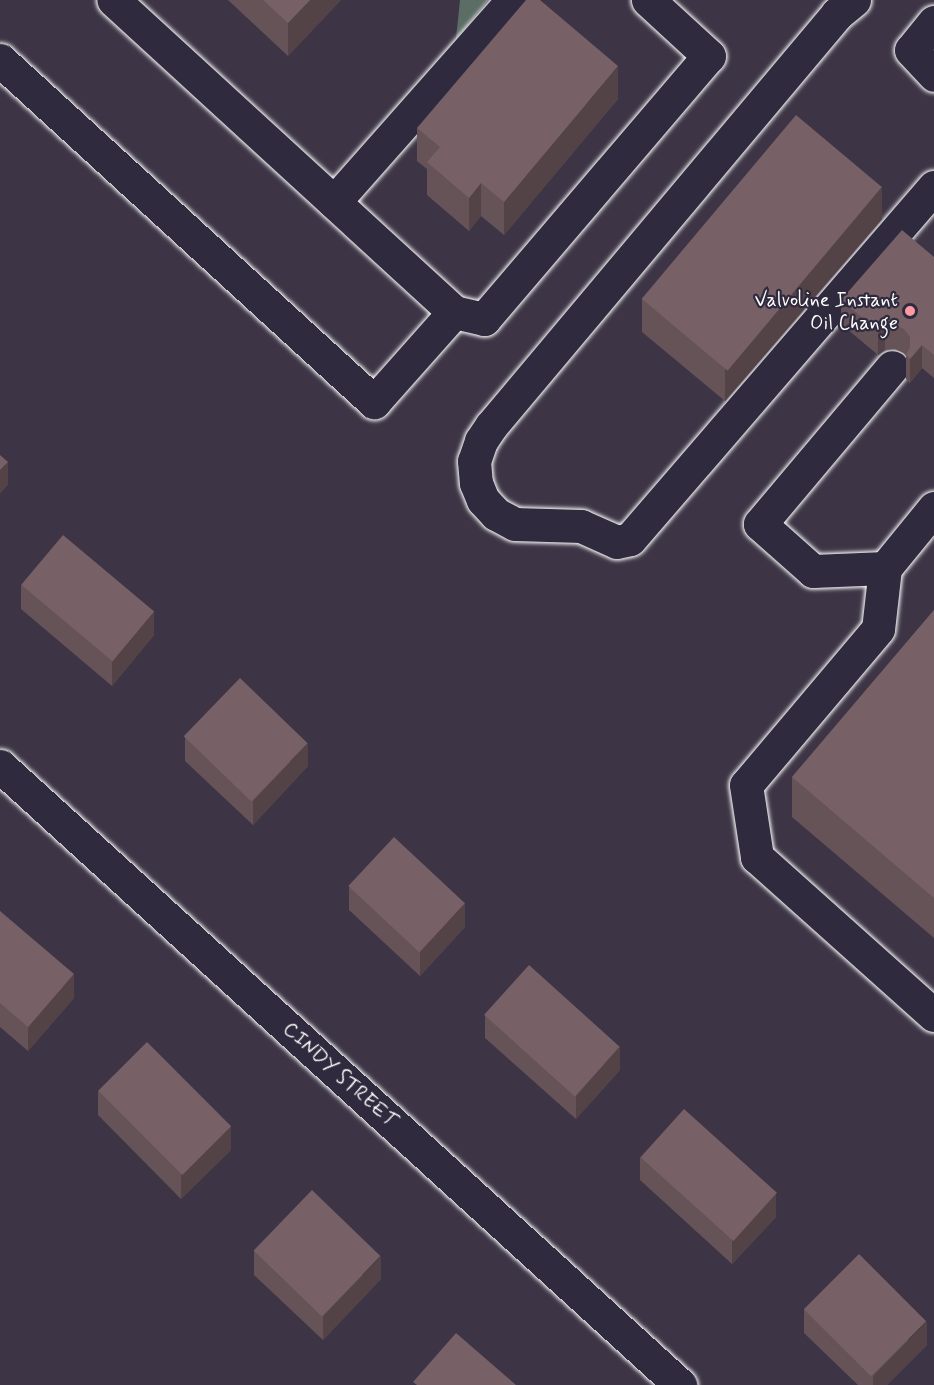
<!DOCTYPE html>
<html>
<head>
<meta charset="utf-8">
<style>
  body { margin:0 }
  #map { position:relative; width:934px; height:1385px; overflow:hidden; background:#3d3545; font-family:Mynerve,sans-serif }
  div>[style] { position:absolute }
  .green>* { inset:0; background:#5b6d65 }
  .roads { filter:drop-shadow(0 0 2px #fff) drop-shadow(0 0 2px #fff) }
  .minor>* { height:33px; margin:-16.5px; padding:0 16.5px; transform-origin:16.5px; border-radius:16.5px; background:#2f2a3d }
  .wall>* { inset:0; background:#665358 }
  .shaded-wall>* { inset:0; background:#534347 }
  .building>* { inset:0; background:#776066; transform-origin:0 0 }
  .dots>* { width:16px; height:16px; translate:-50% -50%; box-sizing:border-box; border:3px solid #2f2a3d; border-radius:50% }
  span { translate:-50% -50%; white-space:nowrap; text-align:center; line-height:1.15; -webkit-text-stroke:4.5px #2f2a3d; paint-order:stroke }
  .poi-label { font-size:20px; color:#fff }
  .right { translate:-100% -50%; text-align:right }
  .street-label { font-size:20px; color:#fff }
</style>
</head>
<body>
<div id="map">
  <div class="green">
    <div style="clip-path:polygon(460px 0,488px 0,456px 39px)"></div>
  </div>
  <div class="roads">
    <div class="minor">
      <div style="left:854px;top:0;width:22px;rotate:141deg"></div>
      <div style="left:837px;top:14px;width:538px;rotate:130.02deg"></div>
      <div style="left:491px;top:426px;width:18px;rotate:124deg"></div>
      <div style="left:481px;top:441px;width:21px;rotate:109deg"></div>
      <div style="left:474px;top:461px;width:22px;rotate:85deg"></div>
      <div style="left:476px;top:483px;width:18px;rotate:68deg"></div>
      <div style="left:483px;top:500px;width:19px;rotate:47deg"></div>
      <div style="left:496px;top:514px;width:21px;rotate:28deg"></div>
      <div style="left:515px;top:524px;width:66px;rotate:1.7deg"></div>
      <div style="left:581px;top:526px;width:39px;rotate:24deg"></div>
      <div style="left:617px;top:542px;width:13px;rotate:-13deg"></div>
      <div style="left:630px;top:539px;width:465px;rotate:-49.2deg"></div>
      <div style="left:934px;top:22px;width:36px;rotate:129deg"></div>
      <div style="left:911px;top:50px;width:34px;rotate:47deg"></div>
      <div style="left:0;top:60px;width:507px;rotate:42.44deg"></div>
      <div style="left:374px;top:402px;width:120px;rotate:-48.4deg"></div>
      <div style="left:454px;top:312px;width:462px;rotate:-137.5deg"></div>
      <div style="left:334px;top:202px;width:270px;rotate:-48.5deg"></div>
      <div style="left:454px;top:312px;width:31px;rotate:13deg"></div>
      <div style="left:484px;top:319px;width:346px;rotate:-49.5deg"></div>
      <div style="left:709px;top:56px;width:83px;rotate:-137.4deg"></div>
      <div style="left:934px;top:508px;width:77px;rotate:129.2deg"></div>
      <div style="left:885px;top:568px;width:61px;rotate:96.5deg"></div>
      <div style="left:878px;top:629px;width:204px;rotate:130.2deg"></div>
      <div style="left:746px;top:785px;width:73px;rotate:81.3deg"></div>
      <div style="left:757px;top:857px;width:237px;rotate:41.8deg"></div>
      <div style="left:885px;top:568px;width:72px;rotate:177.6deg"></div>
      <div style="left:813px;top:571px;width:71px;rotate:-138.4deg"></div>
      <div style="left:760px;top:524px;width:205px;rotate:-49.9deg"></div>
      <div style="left:0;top:766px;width:920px;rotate:42.31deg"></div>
    </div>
  </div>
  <div class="wall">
    <div style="clip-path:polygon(228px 0,341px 0,288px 56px)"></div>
    <div style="clip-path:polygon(618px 99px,504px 235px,481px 216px,469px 231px,427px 195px,427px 169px,417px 161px,417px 128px)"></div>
    <div style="clip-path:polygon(882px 219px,725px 401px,642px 332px,642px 299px)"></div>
    <div style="clip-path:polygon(934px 257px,934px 378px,922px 368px,910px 383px,906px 379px,906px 356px,904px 353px,895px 349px,885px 350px,878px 355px,841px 324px,841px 300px)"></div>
    <div style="clip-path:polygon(21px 585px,154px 635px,112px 686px,21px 609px)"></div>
    <div style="clip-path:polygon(934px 610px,934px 938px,792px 817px,792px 777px)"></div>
    <div style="clip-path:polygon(185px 737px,308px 766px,253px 825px,185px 761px)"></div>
    <div style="clip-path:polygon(349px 887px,465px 927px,420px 976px,349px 910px)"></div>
    <div style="clip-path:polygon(0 911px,74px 998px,28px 1051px,0 1027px)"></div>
    <div style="clip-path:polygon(485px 1015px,620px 1070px,576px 1119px,485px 1038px)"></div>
    <div style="clip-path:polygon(98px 1091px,231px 1150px,181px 1199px,98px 1115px)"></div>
    <div style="clip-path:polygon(640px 1157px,776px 1217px,732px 1264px,640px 1180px)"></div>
    <div style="clip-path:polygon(254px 1251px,381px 1279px,323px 1340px,254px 1275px)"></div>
    <div style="clip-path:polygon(804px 1309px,927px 1345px,887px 1385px,858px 1385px,804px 1333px)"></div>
  </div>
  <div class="shaded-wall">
    <div style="clip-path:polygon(310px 0,341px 0,288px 56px,288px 23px)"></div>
    <div style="clip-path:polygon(618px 66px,618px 99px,504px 235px,504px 202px)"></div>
    <div style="clip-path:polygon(481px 183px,481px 216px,469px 231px,469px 198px)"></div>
    <div style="clip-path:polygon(882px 186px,882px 219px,725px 401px,725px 368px)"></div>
    <div style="clip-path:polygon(885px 326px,885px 350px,878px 355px,878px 331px)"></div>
    <div style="clip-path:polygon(922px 345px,922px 368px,910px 383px,910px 359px)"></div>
    <div style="clip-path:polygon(8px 462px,8px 485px,0 494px,0 470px)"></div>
    <div style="clip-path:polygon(154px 611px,154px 635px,112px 686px,112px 662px)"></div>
    <div style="clip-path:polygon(308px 743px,308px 766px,253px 825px,253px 801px)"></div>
    <div style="clip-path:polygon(465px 903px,465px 927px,420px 976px,420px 952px)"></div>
    <div style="clip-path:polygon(74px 974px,74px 998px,28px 1051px,28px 1027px)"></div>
    <div style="clip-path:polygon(620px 1046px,620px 1070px,576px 1119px,576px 1096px)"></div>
    <div style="clip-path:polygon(231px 1126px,231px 1150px,181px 1199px,181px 1175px)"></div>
    <div style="clip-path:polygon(776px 1193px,776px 1217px,732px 1264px,732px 1240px)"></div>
    <div style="clip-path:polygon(381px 1256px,381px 1279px,323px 1340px,323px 1316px)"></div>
    <div style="clip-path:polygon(927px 1321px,927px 1345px,887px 1385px,873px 1385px,873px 1376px)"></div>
  </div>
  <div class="building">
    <div style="clip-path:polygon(263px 0,310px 0,288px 23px)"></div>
    <div style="clip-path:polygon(526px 0,540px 0,618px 66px,504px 202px,481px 183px,469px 198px,427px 162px,440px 147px,417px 128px)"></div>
    <div style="left:796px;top:115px;width:112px;height:240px;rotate:40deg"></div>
    <div style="clip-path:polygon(902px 230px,934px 257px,934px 355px,922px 345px,910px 359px,906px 355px,910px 347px,910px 337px,904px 329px,895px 325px,885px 326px,878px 331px,841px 300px)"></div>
    <div style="clip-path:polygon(0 455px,8px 462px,0 470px)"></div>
    <div style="left:63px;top:535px;width:119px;height:65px;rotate:40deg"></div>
    <div style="clip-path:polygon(934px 610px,934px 898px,792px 777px)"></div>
    <div style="left:240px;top:678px;width:94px;height:81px;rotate:44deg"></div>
    <div style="left:394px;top:837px;width:97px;height:67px;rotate:43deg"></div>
    <div style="clip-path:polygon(0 911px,74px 974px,28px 1027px,0 1003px)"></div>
    <div style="left:529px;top:965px;width:122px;height:67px;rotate:42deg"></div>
    <div style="left:147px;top:1042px;width:119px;height:69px;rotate:45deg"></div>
    <div style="left:684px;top:1109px;width:125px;height:65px;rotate:42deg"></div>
    <div style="left:312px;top:1190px;width:95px;height:84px;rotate:44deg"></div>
    <div style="left:859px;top:1254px;width:95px;height:78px;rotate:45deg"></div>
    <div style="clip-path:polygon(456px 1333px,516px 1385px,417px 1385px,413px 1382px)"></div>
  </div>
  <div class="dots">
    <div style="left:910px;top:311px;background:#ff9aa2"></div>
  </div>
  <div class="poi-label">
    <span class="right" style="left:898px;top:312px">Valvoline Instant<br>Oil Change</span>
  </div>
  <div class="street-label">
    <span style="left:340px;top:1075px;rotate:42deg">CINDY STREET</span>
  </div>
</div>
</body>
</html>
